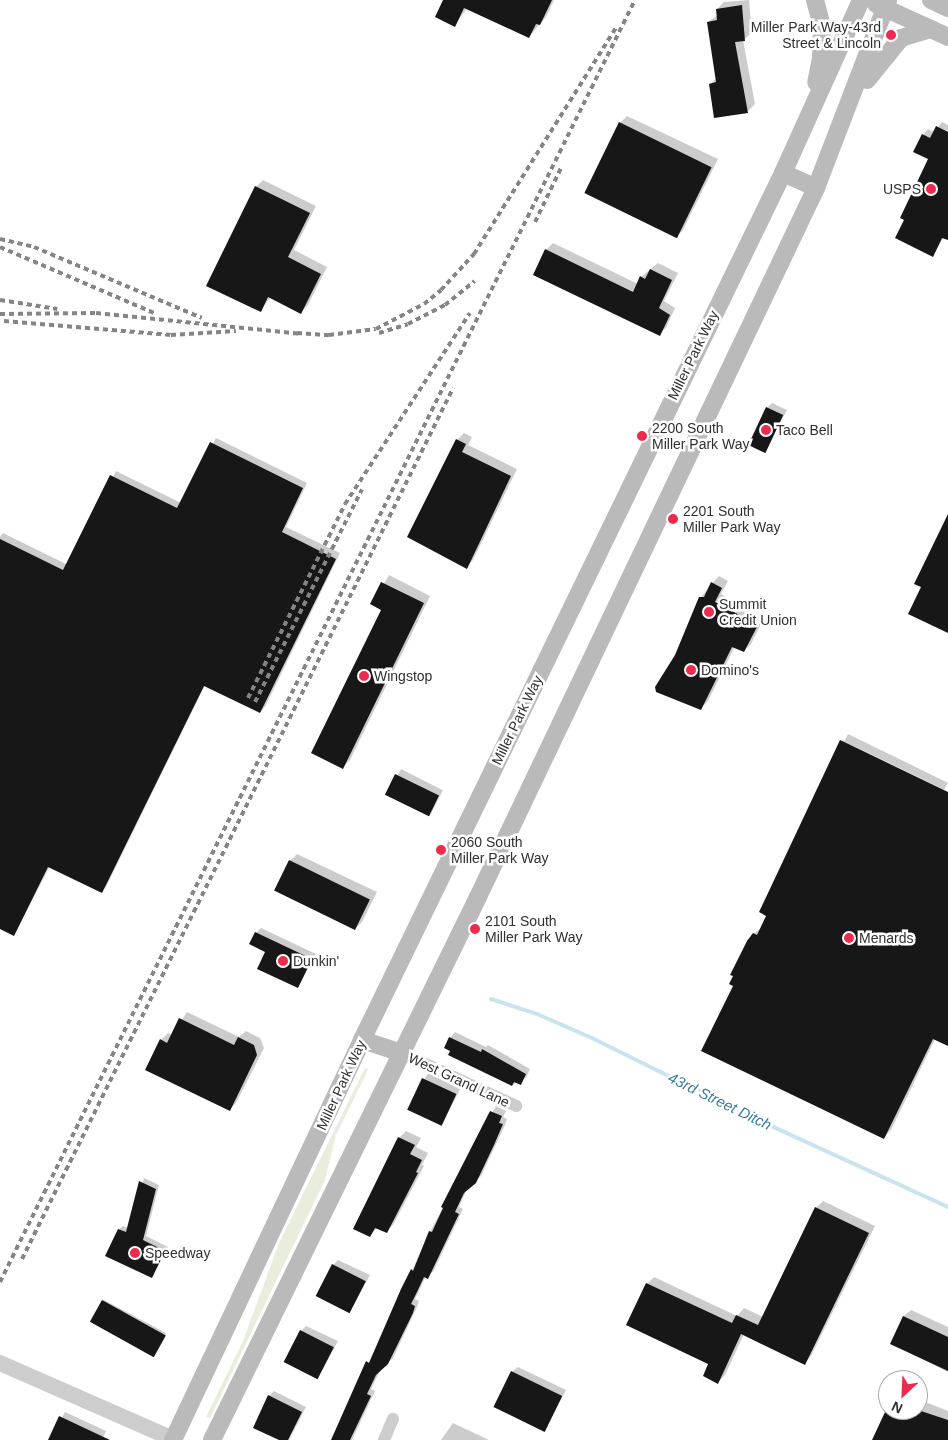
<!DOCTYPE html>
<html>
<head>
<meta charset="utf-8">
<style>
  body { margin:0 }
  #map { position:relative; width:948px; height:1440px; overflow:hidden; background:#fff; font-family:Arial,sans-serif }
  div>[style] { position:absolute }
  .green>* { inset:0; background:#e8eede }
  .shadow>* { inset:0; background:#0003; transform-origin:0 0 }
  .stream>* { height:4px; margin:-2px; padding:0 2px; transform-origin:2px; border-radius:2px; background:#c9e4ee }
  .building>* { inset:0; background:#171717; transform-origin:0 0 }
  .minor>* { height:12px; margin:-6px; padding:0 6px; transform-origin:6px; border-radius:6px; background:#cdcdcd }
  .tertiary>* { height:16px; margin:-8px; padding:0 8px; transform-origin:8px; border-radius:8px; background:#cdcdcd }
  .secondary>* { height:18px; margin:-9px; padding:0 9px; transform-origin:9px; border-radius:9px; background:#bababa }
  .rail>* { height:4px; margin-top:-2px; transform-origin:0; background:repeating-linear-gradient(90deg,#858585 0 5px,transparent 0 9px) }
  .dots>* { width:14px; height:14px; translate:-50% -50%; box-sizing:border-box; border:2px solid #fff; border-radius:50% }
  span { translate:-50% -50%; white-space:nowrap; text-align:center; line-height:1.15; -webkit-text-stroke:5px #fff; paint-order:stroke }
  .poi-label { font-size:14px; color:#303030 }
  .right { translate:-100% -50%; text-align:right }
  .left { translate:0 -50%; text-align:left }
  .street-label { font-size:14px; color:#303030 }
  .water-label { font-size:15px; color:#397d98; font-style:italic }
  .north { position:absolute; left:878px; top:1370px; width:50px; height:50px; box-sizing:border-box; background:#fff; border:1px solid #acacac; border-radius:50%; rotate:205deg; font-size:14px; font-weight:700; line-height:20px; text-align:center; color:#303030 }
  .north::after { content:''; display:block; margin:auto; width:18px; height:22px; background:#ef2a4f; clip-path:polygon(50% 0,100% 100%,50% 72%,0 100%) }
</style>
</head>
<body>
<div id="map">
  <div class="green">
    <div style="clip-path:polygon(365px 1068px,368px 1069px,366px 1074px,336px 1135px,325px 1180px,210px 1418px,206px 1417px,243px 1341px,279px 1243px)"></div>
  </div>
  <div class="shadow">
    <div style="clip-path:polygon(445px 0,561px 0,554px 0,546px 17px,529px 37px,467px 8px,455px 25px)"></div>
    <div style="clip-path:polygon(749px 0,752px 33px,743px 40px,755px 104px,748px 111px,715px 116px,710px 84px,717px 78px,708px 22px,718px 15px,717px 9px,724px 2px)"></div>
    <div style="clip-path:polygon(627px 116px,718px 159px,683px 230px,676px 237px,620px 123px)"></div>
    <div style="clip-path:polygon(942px 122px,948px 125px,948px 239px,944px 237px,933px 255px,929px 159px,915px 152px,923px 135px,928px 129px,934px 132px)"></div>
    <div style="clip-path:polygon(263px 180px,316px 206px,294px 250px,327px 267px,308px 305px,301px 312px,271px 297px,260px 311px,256px 187px)"></div>
    <div style="clip-path:polygon(553px 243px,638px 284px,641px 277px,658px 263px,678px 273px,664px 301px,675px 308px,666px 328px,659px 334px,546px 250px)"></div>
    <div style="clip-path:polygon(772px 403px,787px 410px,765px 451px,767px 408px)"></div>
    <div style="clip-path:polygon(464px 433px,472px 437px,468px 445px,517px 469px,473px 560px,466px 567px,457px 440px)"></div>
    <div style="clip-path:polygon(216px 438px,307px 483px,286px 527px,340px 553px,265px 707px,260px 712px,205px 685px,106px 887px,101px 892px,50px 866px,14px 935px,0 928px,0 537px,3px 533px,68px 565px,116px 471px,181px 503px)"></div>
    <div style="clip-path:polygon(389px 575px,430px 596px,350px 760px,343px 767px,383px 609px,372px 604px)"></div>
    <div style="clip-path:polygon(719px 576px,728px 581px,721px 594px,764px 618px,751px 644px,744px 651px,735px 646px,708px 701px,701px 708px,676px 655px,700px 598px)"></div>
    <div style="left:848px;top:734px;width:111px;height:8px;rotate:26deg"></div>
    <div style="clip-path:polygon(842px 740px,948px 793px,948px 1045px,935px 1039px,891px 1130px,884px 1137px,734px 985px,754px 934px,762px 927px)"></div>
    <div style="left:401px;top:769px;width:47px;height:29px;rotate:27deg"></div>
    <div style="clip-path:polygon(297px 854px,377px 892px,362px 922px,355px 929px,276px 891px,290px 861px)"></div>
    <div style="clip-path:polygon(261px 928px,316px 954px,298px 987px,267px 952px,256px 933px)"></div>
    <div style="clip-path:polygon(187px 1012px,239px 1037px,246px 1031px,260px 1038px,264px 1048px,236px 1103px,229px 1110px,161px 1040px,168px 1033px,172px 1035px)"></div>
    <div style="clip-path:polygon(455px 1032px,486px 1047px,488px 1045px,530px 1069px,526px 1078px,512px 1085px,451px 1050px,450px 1038px)"></div>
    <div style="left:428px;top:1073px;width:36px;height:41px;rotate:27deg"></div>
    <div style="clip-path:polygon(496px 1106px,506px 1111px,503px 1117px,507px 1119px,505px 1125px,481px 1176px,468px 1187px,459px 1207px,463px 1209px,433px 1272px,426px 1276px,415px 1299px,419px 1301px,417px 1307px,393px 1358px,381px 1369px,371px 1389px,375px 1391px,352px 1440px,332px 1440px,430px 1232px)"></div>
    <div style="clip-path:polygon(406px 1131px,421px 1138px,416px 1147px,428px 1153px,422px 1165px,424px 1166px,393px 1225px,386px 1232px,377px 1228px,370px 1236px,355px 1229px,399px 1138px)"></div>
    <div style="clip-path:polygon(144px 1178px,159px 1185px,146px 1236px,168px 1247px,152px 1276px,107px 1255px,119px 1229px,123px 1226px,128px 1228px)"></div>
    <div style="clip-path:polygon(823px 1201px,875px 1226px,811px 1356px,804px 1363px,744px 1334px,725px 1375px,718px 1382px,710px 1363px,647px 1284px,654px 1277px,737px 1316px,744px 1308px,763px 1317px,816px 1208px)"></div>
    <div style="clip-path:polygon(338px 1260px,370px 1275px,350px 1311px,333px 1265px)"></div>
    <div style="clip-path:polygon(104px 1300px,166px 1333px,155px 1354px,103px 1301px)"></div>
    <div style="clip-path:polygon(911px 1310px,948px 1327px,948px 1372px,891px 1343px,904px 1316px)"></div>
    <div style="clip-path:polygon(306px 1326px,338px 1341px,318px 1377px,301px 1331px)"></div>
    <div style="clip-path:polygon(518px 1367px,566px 1390px,545px 1430px,512px 1372px)"></div>
    <div style="clip-path:polygon(274px 1391px,306px 1407px,289px 1440px,282px 1440px,269px 1396px)"></div>
    <div style="clip-path:polygon(918px 1399px,948px 1411px,948px 1440px,873px 1440px,888px 1408px,918px 1410px)"></div>
    <div style="clip-path:polygon(65px 1412px,106px 1431px,102px 1440px,49px 1440px)"></div>
    <div style="clip-path:polygon(453px 1423px,489px 1440px,441px 1440px)"></div>
  </div>
  <div class="stream">
    <div style="left:491px;top:999px;width:48px;rotate:18.1deg"></div>
    <div style="left:537px;top:1014px;width:60px;rotate:23.6deg"></div>
    <div style="left:592px;top:1038px;width:169px;rotate:26.4deg"></div>
    <div style="left:743px;top:1113px;width:226px;rotate:24.6deg"></div>
  </div>
  <div class="building">
    <div style="clip-path:polygon(443px 0,552px 0,540px 25px,536px 24px,529px 38px,464px 8px,455px 27px,435px 17px)"></div>
    <div style="clip-path:polygon(742px 5px,745px 41px,735px 42px,748px 113px,714px 118px,709px 84px,716px 82px,707px 22px,717px 20px,716px 9px)"></div>
    <div style="left:619px;top:122px;width:103px;height:79px;rotate:26deg"></div>
    <div style="clip-path:polygon(936px 126px,948px 132px,948px 240px,942px 238px,933px 257px,895px 238px,904px 220px,900px 218px,928px 159px,913px 152px,922px 134px,930px 138px)"></div>
    <div style="clip-path:polygon(255px 186px,310px 213px,288px 257px,321px 274px,301px 314px,268px 297px,261px 312px,206px 286px)"></div>
    <div style="clip-path:polygon(545px 249px,633px 292px,640px 276px,645px 279px,650px 269px,672px 280px,659px 308px,670px 315px,660px 336px,533px 275px)"></div>
    <div style="left:766px;top:407px;width:19px;height:42px;rotate:25deg"></div>
    <div style="clip-path:polygon(456px 439px,466px 444px,462px 452px,511px 476px,467px 569px,407px 537px)"></div>
    <div style="clip-path:polygon(210px 442px,303px 488px,282px 532px,336px 559px,260px 713px,204px 686px,102px 893px,48px 867px,14px 936px,0 929px,0 539px,63px 570px,110px 475px,177px 508px)"></div>
    <div style="clip-path:polygon(948px 514px,948px 633px,908px 614px,921px 587px,914px 584px)"></div>
    <div style="clip-path:polygon(381px 582px,424px 603px,343px 769px,311px 753px,381px 610px,370px 604px)"></div>
    <div style="clip-path:polygon(711px 582px,722px 588px,715px 602px,758px 625px,744px 652px,732px 647px,701px 710px,656px 692px,655px 687px,675px 655px,699px 597px,704px 597px)"></div>
    <div style="clip-path:polygon(840px 740px,948px 792px,948px 1046px,933px 1039px,884px 1139px,701px 1051px,733px 986px,729px 984px,733px 976px,730px 975px,747px 941px,753px 933px,757px 935px,766px 916px,759px 912px)"></div>
    <div style="left:395px;top:774px;width:49px;height:23px;rotate:26deg"></div>
    <div style="left:289px;top:860px;width:90px;height:34px;rotate:26deg"></div>
    <div style="clip-path:polygon(255px 932px,312px 959px,298px 988px,257px 969px,265px 952px,249px 944px)"></div>
    <div style="clip-path:polygon(179px 1018px,234px 1045px,238px 1037px,254px 1045px,257px 1055px,230px 1111px,145px 1070px,160px 1039px,167px 1043px)"></div>
    <div style="clip-path:polygon(449px 1037px,481px 1052px,482px 1049px,526px 1074px,521px 1085px,514px 1082px,512px 1086px,448px 1055px,450px 1051px,444px 1048px)"></div>
    <div style="left:422px;top:1078px;width:38px;height:35px;rotate:25deg"></div>
    <div style="clip-path:polygon(490px 1111px,502px 1116px,499px 1123px,503px 1124px,494px 1145px,476px 1183px,464px 1193px,455px 1212px,459px 1214px,428px 1279px,424px 1277px,417px 1292px,411px 1304px,415px 1306px,413px 1313px,388px 1364px,376px 1375px,367px 1394px,371px 1396px,350px 1440px,331px 1440px,366px 1361px,369px 1363px,401px 1289px,411px 1269px,413px 1271px,429px 1231px,432px 1232px,443px 1208px,441px 1207px)"></div>
    <div style="clip-path:polygon(398px 1137px,415px 1145px,410px 1154px,422px 1160px,416px 1172px,418px 1173px,387px 1233px,375px 1228px,370px 1237px,353px 1229px)"></div>
    <div style="clip-path:polygon(139px 1181px,156px 1189px,143px 1240px,165px 1251px,152px 1278px,105px 1256px,118px 1229px,126px 1232px)"></div>
    <div style="clip-path:polygon(815px 1207px,869px 1233px,805px 1365px,741px 1334px,718px 1384px,703px 1376px,708px 1364px,626px 1325px,646px 1283px,732px 1323px,736px 1315px,758px 1325px)"></div>
    <div style="left:332px;top:1264px;width:38px;height:36px;rotate:27deg"></div>
    <div style="left:102px;top:1300px;width:73px;height:25px;rotate:29deg"></div>
    <div style="clip-path:polygon(903px 1316px,948px 1337px,948px 1371px,890px 1344px)"></div>
    <div style="left:300px;top:1330px;width:38px;height:36px;rotate:27deg"></div>
    <div style="left:511px;top:1371px;width:57px;height:40px;rotate:26deg"></div>
    <div style="clip-path:polygon(268px 1395px,302px 1412px,288px 1440px,279px 1440px,253px 1428px)"></div>
    <div style="clip-path:polygon(886px 1410px,918px 1410px,948px 1420px,948px 1440px,872px 1440px)"></div>
    <div style="clip-path:polygon(59px 1416px,110px 1440px,48px 1440px)"></div>
  </div>
  <div class="minor">
    <div style="left:402px;top:1053px;width:126px;rotate:24.9deg"></div>
    <div style="left:384px;top:1440px;width:23px;rotate:-67deg"></div>
  </div>
  <div class="tertiary">
    <div style="left:0;top:1363px;width:191px;rotate:23.7deg"></div>
  </div>
  <div class="secondary">
    <div style="left:815px;top:0;width:27px;rotate:75deg"></div>
    <div style="left:822px;top:26px;width:32px;rotate:92deg"></div>
    <div style="left:821px;top:58px;width:25px;rotate:101deg"></div>
    <div style="left:931px;top:0;width:19px;rotate:25deg"></div>
    <div style="left:876px;top:4px;width:79px;rotate:24.6deg"></div>
    <div style="left:867px;top:80px;width:54px;rotate:-51deg"></div>
    <div style="left:901px;top:38px;width:31px;rotate:-17deg"></div>
    <div style="left:783px;top:173px;width:36px;rotate:24deg"></div>
    <div style="left:362px;top:1040px;width:42px;rotate:18deg"></div>
    <div style="left:173px;top:1440px;width:442px;rotate:-64.7deg"></div>
    <div style="left:362px;top:1040px;width:964px;rotate:-64.1deg"></div>
    <div style="left:783px;top:173px;width:190px;rotate:-65.7deg"></div>
    <div style="left:212px;top:1440px;width:605px;rotate:-63.9deg"></div>
    <div style="left:478px;top:897px;width:785px;rotate:-64.51deg"></div>
    <div style="left:816px;top:188px;width:201px;rotate:-69deg"></div>
  </div>
  <div class="rail">
    <div style="left:535px;top:222px;width:62px;rotate:-64.3deg"></div>
    <div style="left:0;top:239px;width:35px;rotate:13deg"></div>
    <div style="left:34px;top:247px;width:182px;rotate:22.9deg"></div>
    <div style="left:0;top:247px;width:168px;rotate:23.2deg"></div>
    <div style="left:0;top:300px;width:58px;rotate:9deg"></div>
    <div style="left:0;top:314px;width:96px;rotate:-0.6deg"></div>
    <div style="left:96px;top:313px;width:207px;rotate:5.8deg"></div>
    <div style="left:4px;top:321px;width:168px;rotate:4.8deg"></div>
    <div style="left:171px;top:335px;width:65px;rotate:-3.5deg"></div>
    <div style="left:297px;top:333px;width:32px;rotate:4deg"></div>
    <div style="left:329px;top:335px;width:47px;rotate:-7.3deg"></div>
    <div style="left:376px;top:329px;width:54px;rotate:-27.5deg"></div>
    <div style="left:424px;top:304px;width:22px;rotate:-39deg"></div>
    <div style="left:441px;top:290px;width:49px;rotate:-47.5deg"></div>
    <div style="left:474px;top:254px;width:267px;rotate:-57.9deg"></div>
    <div style="left:379px;top:333px;width:30px;rotate:-17deg"></div>
    <div style="left:408px;top:324px;width:42px;rotate:-27.2deg"></div>
    <div style="left:445px;top:305px;width:38px;rotate:-39deg"></div>
    <div style="left:248px;top:698px;width:217px;rotate:-63.4deg"></div>
    <div style="left:345px;top:504px;width:228px;rotate:-56.8deg"></div>
    <div style="left:255px;top:702px;width:238px;rotate:-63.3deg"></div>
    <div style="left:22px;top:1259px;width:972px;rotate:-63.67deg"></div>
    <div style="left:0;top:1282px;width:1431px;rotate:-63.65deg"></div>
  </div>
  <div class="dots">
    <div style="left:891px;top:35px;background:#ef2a4f"></div>
    <div style="left:931px;top:189px;background:#ef2a4f"></div>
    <div style="left:766px;top:430px;background:#ef2a4f"></div>
    <div style="left:642px;top:436px;background:#ef2a4f"></div>
    <div style="left:673px;top:519px;background:#ef2a4f"></div>
    <div style="left:709px;top:612px;background:#ef2a4f"></div>
    <div style="left:691px;top:670px;background:#ef2a4f"></div>
    <div style="left:364px;top:676px;background:#ef2a4f"></div>
    <div style="left:441px;top:850px;background:#ef2a4f"></div>
    <div style="left:475px;top:929px;background:#ef2a4f"></div>
    <div style="left:849px;top:938px;background:#ef2a4f"></div>
    <div style="left:283px;top:961px;background:#ef2a4f"></div>
    <div style="left:135px;top:1253px;background:#ef2a4f"></div>
  </div>
  <div class="poi-label">
    <span class="right" style="left:881px;top:35px">Miller Park Way-43rd<br>Street &amp; Lincoln</span>
    <span class="right" style="left:921px;top:189px">USPS</span>
    <span class="left" style="left:652px;top:436px">2200 South<br>Miller Park Way</span>
    <span class="left" style="left:776px;top:430px">Taco Bell</span>
    <span class="left" style="left:683px;top:519px">2201 South<br>Miller Park Way</span>
    <span class="left" style="left:719px;top:612px">Summit<br>Credit Union</span>
    <span class="left" style="left:701px;top:670px">Domino's</span>
    <span class="left" style="left:374px;top:676px">Wingstop</span>
    <span class="left" style="left:451px;top:850px">2060 South<br>Miller Park Way</span>
    <span class="left" style="left:485px;top:929px">2101 South<br>Miller Park Way</span>
    <span class="left" style="left:859px;top:938px">Menards</span>
    <span class="left" style="left:293px;top:961px">Dunkin'</span>
    <span class="left" style="left:145px;top:1253px">Speedway</span>
  </div>
  <div class="street-label">
    <span style="left:693px;top:355px;rotate:-64deg">Miller Park Way</span>
    <span style="left:517px;top:720px;rotate:-64deg">Miller Park Way</span>
    <span style="left:459px;top:1080px;rotate:25deg">West Grand Lane</span>
    <span style="left:341px;top:1085px;rotate:-65deg">Miller Park Way</span>
  </div>
  <div class="water-label">
    <span style="left:720px;top:1101px;rotate:26deg">43rd Street Ditch</span>
  </div>
  <div class="north">N</div>
</div>
</body>
</html>
